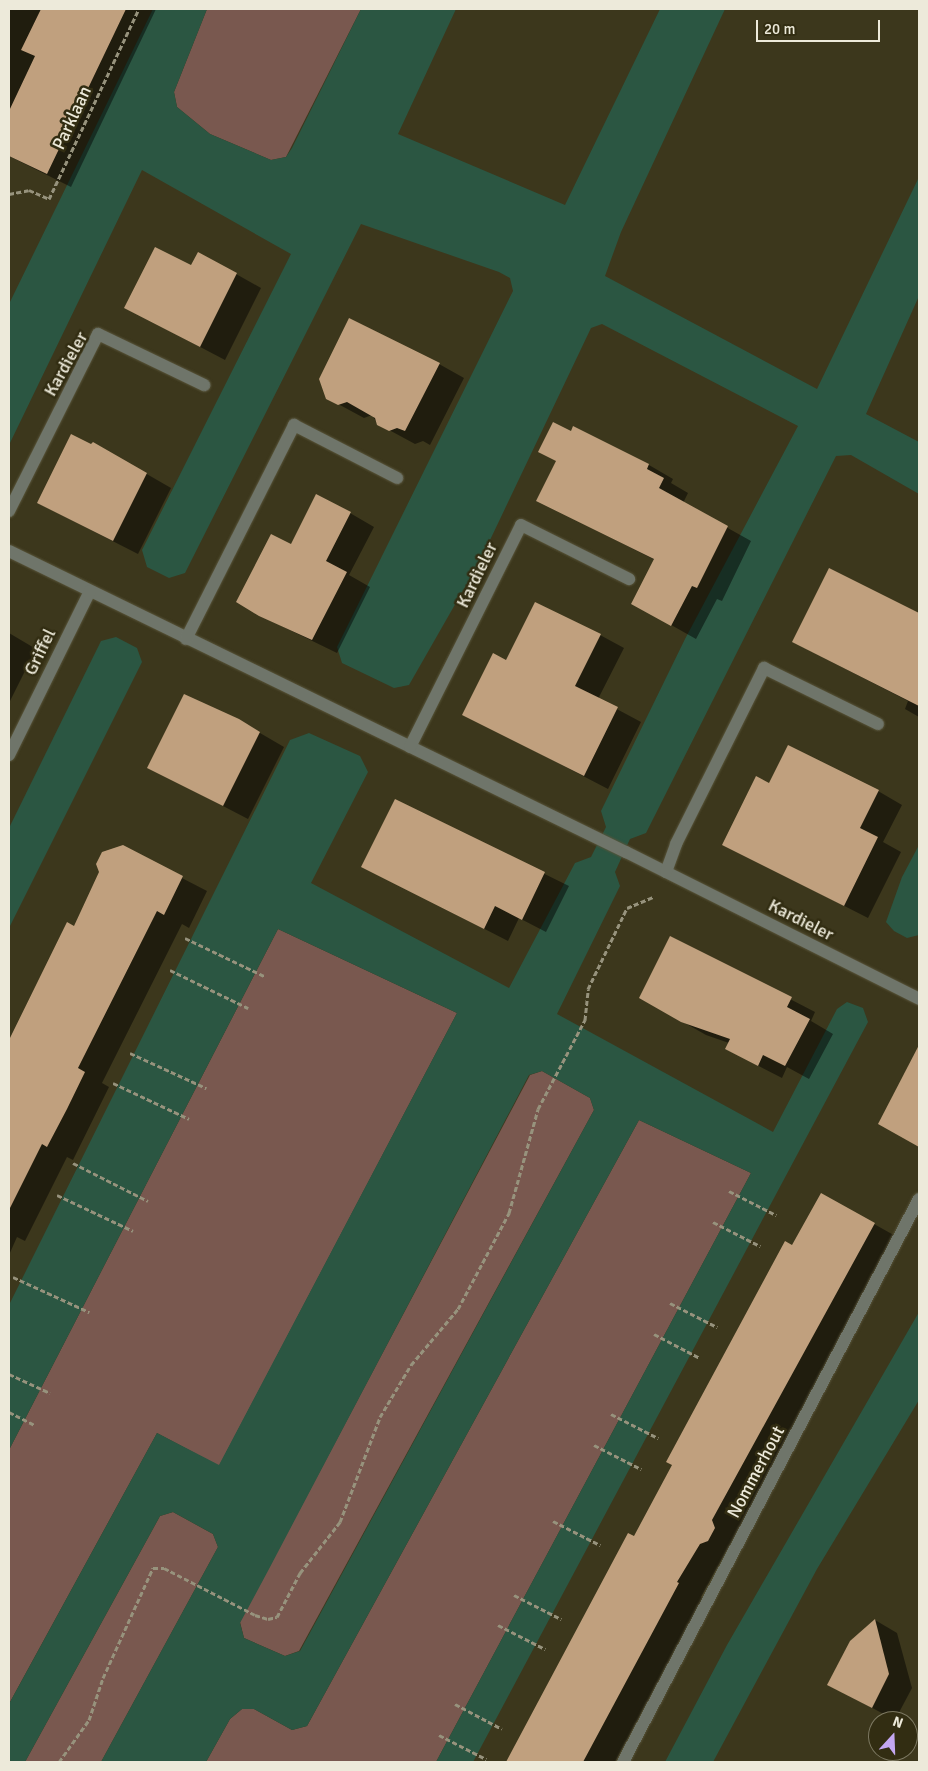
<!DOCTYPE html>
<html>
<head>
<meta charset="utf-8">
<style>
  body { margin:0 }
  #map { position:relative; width:928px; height:1771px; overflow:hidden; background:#3c371c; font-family:Signika,sans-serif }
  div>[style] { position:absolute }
  .green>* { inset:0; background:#79584f }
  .water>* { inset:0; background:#2b5642 }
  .shadow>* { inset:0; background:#0007 }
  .building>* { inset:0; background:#c0a07e }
  .path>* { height:3px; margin-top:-1.5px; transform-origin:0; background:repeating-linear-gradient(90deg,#97937d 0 5px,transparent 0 7.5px) }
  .roads { filter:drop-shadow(0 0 1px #58543a) drop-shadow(0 0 1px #58543a) }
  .minor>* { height:12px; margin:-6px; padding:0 6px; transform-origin:6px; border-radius:6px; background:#6f756a }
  span { translate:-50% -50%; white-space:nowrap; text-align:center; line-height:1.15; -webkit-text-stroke:5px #322d12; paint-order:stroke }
  .street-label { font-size:18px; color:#edeada }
  .frame { position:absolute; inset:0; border:10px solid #edeada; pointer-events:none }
  .north { position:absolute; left:868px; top:1711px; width:50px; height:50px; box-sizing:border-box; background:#322d12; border:1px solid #7d7962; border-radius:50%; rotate:20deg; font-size:14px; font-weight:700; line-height:20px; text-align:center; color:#edeada }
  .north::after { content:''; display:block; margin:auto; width:18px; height:22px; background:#c4a7f1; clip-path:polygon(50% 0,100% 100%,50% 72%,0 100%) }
  .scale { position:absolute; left:756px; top:20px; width:124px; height:22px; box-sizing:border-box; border:2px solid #edeada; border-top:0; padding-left:6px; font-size:15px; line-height:18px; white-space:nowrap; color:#edeada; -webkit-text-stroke:4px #322d12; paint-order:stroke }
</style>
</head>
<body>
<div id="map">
  <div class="green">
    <div style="clip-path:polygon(207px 9px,361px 9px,286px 157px,271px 160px,210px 134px,177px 107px,174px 92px)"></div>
    <div style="clip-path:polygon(278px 929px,457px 1013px,219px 1466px,157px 1433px,10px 1702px,9px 1450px)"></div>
    <div style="clip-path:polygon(542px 1071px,590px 1098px,594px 1110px,299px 1651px,285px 1656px,244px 1638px,240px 1622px,530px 1075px)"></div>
    <div style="clip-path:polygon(639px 1120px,751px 1173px,436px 1762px,206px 1762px,230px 1719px,242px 1709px,254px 1709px,292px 1730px,307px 1726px)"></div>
    <div style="clip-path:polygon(173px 1512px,213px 1534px,218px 1547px,101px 1762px,25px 1762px,160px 1516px)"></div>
  </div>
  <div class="water">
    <div style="clip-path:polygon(evenodd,153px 9px,207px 9px,174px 92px,177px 107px,210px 134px,271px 160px,286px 157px,292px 148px,361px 9px,456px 9px,398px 134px,565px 205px,660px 9px,725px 9px,621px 232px,605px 276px,817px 389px,919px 177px,919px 296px,866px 414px,919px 442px,919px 494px,851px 455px,836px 456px,646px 833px,630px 839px,615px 872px,620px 886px,557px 1014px,773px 1132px,837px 1009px,847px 1002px,863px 1008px,868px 1022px,473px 1762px,436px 1762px,751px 1173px,639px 1120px,307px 1726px,292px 1730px,254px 1709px,242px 1709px,230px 1719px,206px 1762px,101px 1762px,218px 1547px,213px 1534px,173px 1512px,160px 1516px,25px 1762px,9px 1762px,9px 1704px,157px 1433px,219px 1465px,457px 1013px,278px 929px,9px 1450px,9px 1305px,290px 740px,309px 733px,360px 756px,368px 772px,311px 883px,509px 988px,575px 863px,591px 857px,606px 827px,601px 811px,685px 639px,798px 426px,602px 324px,591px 328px,481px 559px,409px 685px,394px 688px,342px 663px,337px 647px,513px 291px,510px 278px,499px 272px,361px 224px,185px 573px,169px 578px,147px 567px,142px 550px,291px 254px,142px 170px,9px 445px,9px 304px,153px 9px,542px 1071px,590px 1098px,594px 1110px,300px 1651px,285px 1656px,244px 1638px,240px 1623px,269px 1569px,529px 1075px,542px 1071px)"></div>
    <div style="clip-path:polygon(116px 637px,137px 648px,142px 662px,9px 928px,9px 828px,101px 641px)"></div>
    <div style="clip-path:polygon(919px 845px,919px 935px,907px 938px,894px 931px,886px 922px,902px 877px)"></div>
    <div style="clip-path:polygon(919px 1312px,919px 1400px,817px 1569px,713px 1762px,665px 1762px,727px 1645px)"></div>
  </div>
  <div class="shadow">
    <div style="clip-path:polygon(9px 9px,156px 9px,71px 187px,9px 156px)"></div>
    <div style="clip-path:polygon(192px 267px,236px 274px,261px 288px,225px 360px,126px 308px)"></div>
    <div style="clip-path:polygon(439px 364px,464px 378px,430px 445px,423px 441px,415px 444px,378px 424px,372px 415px,364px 418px,327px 398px)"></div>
    <div style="clip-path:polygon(93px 443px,171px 488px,138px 554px,38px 503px)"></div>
    <div style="clip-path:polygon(649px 465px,673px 479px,671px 483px,688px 493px,683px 503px,751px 541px,722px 601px,717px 599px,696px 639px,657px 617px,655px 560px,538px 500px)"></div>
    <div style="clip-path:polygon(350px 513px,374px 527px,349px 575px,370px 587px,337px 653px,259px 615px)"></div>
    <div style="clip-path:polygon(905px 607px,919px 616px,919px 717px,905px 709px,908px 701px,793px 642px)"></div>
    <div style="clip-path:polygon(9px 633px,36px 649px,9px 703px)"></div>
    <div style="clip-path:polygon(600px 635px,624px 648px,598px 699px,641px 722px,608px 789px,464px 714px,507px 661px)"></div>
    <div style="clip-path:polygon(238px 720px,284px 747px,248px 819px,148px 767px)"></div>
    <div style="clip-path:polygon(769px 784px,878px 791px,902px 805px,883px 842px,901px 852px,868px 918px,723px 844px)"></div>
    <div style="clip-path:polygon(396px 801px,569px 886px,546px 932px,519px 918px,508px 941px,368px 869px)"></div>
    <div style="clip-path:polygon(122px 847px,207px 891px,189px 928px,182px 924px,102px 1083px,109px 1087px,73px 1160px,67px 1157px,25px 1241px,17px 1237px,9px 1255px,9px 1043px,68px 924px,74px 927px)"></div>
    <div style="clip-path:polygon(671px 937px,815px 1012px,811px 1021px,833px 1034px,809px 1079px,787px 1067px,782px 1078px,726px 1049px,729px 1043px,706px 1035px,664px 1011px)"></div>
    <div style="clip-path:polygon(919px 1063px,919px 1146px,880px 1124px,911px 1066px)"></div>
    <div style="clip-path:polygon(874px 1224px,899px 1238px,701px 1597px,703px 1598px,615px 1762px,515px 1762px,793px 1247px)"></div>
    <div style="clip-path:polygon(875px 1620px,897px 1633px,912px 1688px,895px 1720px,829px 1685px)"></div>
  </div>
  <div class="building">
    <div style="clip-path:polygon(41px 9px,126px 9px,47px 174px,9px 156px,9px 111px,35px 56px,21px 50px)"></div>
    <div style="clip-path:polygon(155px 247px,191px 265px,198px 252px,237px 273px,200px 347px,124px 308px)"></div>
    <div style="clip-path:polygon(349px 318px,440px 363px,405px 431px,397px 428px,389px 431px,377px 425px,375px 418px,347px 402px,338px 405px,326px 399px,319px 379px)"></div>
    <div style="clip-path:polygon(553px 422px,571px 431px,573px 426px,649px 464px,647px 469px,664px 478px,659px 488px,728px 526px,697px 588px,692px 586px,671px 626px,631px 604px,654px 559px,536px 501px,556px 461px,538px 452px)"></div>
    <div style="clip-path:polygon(71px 434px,91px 444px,93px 442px,147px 473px,113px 541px,37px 503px)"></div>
    <div style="clip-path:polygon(316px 494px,351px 512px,326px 561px,347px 572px,312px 640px,259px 616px,236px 602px,271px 534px,291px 544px)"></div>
    <div style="clip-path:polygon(829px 568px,919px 613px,919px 706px,792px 642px)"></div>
    <div style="clip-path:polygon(535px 602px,601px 634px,575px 686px,618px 707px,584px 776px,462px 715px,493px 653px,506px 660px)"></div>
    <div style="clip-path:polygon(184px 694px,239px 719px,260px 732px,223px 806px,147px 768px)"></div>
    <div style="clip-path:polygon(788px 745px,879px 790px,860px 828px,878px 837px,844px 906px,722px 845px,756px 776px,769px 783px)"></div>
    <div style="clip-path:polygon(395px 799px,545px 872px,522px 920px,495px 906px,484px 929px,361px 867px)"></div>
    <div style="clip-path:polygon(123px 845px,183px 876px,164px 915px,157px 911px,78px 1068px,85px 1072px,67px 1109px,47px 1147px,42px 1144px,9px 1210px,9px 1040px,67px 922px,74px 926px,99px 872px,96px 864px,102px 852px)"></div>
    <div style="clip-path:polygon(670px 936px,792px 997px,787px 1007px,810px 1019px,785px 1066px,763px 1055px,758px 1066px,725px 1049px,730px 1039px,681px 1022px,639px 998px)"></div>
    <div style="clip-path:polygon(919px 1045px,919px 1147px,878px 1124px)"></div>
    <div style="clip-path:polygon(821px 1193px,875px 1223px,712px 1520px,715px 1528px,708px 1541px,700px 1544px,677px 1582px,679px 1583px,583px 1762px,506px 1762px,628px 1533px,634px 1536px,672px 1465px,666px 1462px,785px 1241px,792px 1245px)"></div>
    <div style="clip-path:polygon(875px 1619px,889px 1674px,872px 1708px,827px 1685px,850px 1641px)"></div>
  </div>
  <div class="path">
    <div style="left:9px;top:194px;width:20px;rotate:-11deg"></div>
    <div style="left:29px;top:190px;width:22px;rotate:24deg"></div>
    <div style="left:49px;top:199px;width:210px;rotate:-64.7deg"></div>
    <div style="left:185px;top:938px;width:88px;rotate:25.7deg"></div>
    <div style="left:170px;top:970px;width:87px;rotate:26deg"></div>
    <div style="left:130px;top:1053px;width:84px;rotate:24.7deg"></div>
    <div style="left:113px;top:1083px;width:84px;rotate:25.3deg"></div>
    <div style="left:73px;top:1163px;width:84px;rotate:26.9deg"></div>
    <div style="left:729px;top:1191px;width:53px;rotate:27.1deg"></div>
    <div style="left:57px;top:1195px;width:84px;rotate:25.3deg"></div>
    <div style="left:713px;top:1222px;width:53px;rotate:27.1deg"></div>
    <div style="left:13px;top:1277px;width:84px;rotate:24.7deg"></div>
    <div style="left:670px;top:1303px;width:53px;rotate:27.1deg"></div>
    <div style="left:654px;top:1334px;width:52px;rotate:27.6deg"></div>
    <div style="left:9px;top:1374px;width:45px;rotate:24.9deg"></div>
    <div style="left:9px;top:1412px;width:29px;rotate:27deg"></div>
    <div style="left:611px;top:1414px;width:53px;rotate:27.1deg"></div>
    <div style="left:594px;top:1445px;width:53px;rotate:27.1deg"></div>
    <div style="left:553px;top:1521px;width:53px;rotate:27.1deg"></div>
    <div style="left:514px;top:1595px;width:53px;rotate:27.1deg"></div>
    <div style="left:498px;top:1625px;width:53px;rotate:27.1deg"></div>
    <div style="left:455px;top:1704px;width:53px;rotate:28deg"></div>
    <div style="left:439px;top:1735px;width:53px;rotate:27.1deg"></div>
    <div style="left:59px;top:1762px;width:52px;rotate:-54.5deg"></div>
    <div style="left:89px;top:1720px;width:44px;rotate:-71.6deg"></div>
    <div style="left:103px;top:1678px;width:121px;rotate:-65.6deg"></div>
    <div style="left:153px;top:1568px;width:11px"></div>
    <div style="left:164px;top:1568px;width:102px;rotate:27.3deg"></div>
    <div style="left:255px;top:1615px;width:14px;rotate:17deg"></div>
    <div style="left:268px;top:1619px;width:9px;rotate:-13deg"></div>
    <div style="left:277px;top:1617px;width:50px;rotate:-62.4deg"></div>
    <div style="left:300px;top:1573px;width:65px;rotate:-51.9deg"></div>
    <div style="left:340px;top:1522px;width:112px;rotate:-69.1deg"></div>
    <div style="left:380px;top:1417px;width:61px;rotate:-59.2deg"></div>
    <div style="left:411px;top:1365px;width:73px;rotate:-50deg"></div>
    <div style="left:458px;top:1309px;width:109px;rotate:-62deg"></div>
    <div style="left:509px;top:1213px;width:108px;rotate:-74.4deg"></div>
    <div style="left:538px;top:1109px;width:101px;rotate:-62.2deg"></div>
    <div style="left:585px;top:1020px;width:31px;rotate:-84deg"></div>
    <div style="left:588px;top:989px;width:90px;rotate:-64.3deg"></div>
    <div style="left:627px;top:908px;width:28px;rotate:-23deg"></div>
  </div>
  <div class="roads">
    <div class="minor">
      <div style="left:9px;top:511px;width:198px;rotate:-63.3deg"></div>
      <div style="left:98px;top:334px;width:118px;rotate:25.7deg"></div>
      <div style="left:9px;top:551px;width:687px;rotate:26.01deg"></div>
      <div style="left:626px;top:852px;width:328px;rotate:26.6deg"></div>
      <div style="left:186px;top:639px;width:240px;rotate:-63.2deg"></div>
      <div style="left:294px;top:425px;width:116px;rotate:27.2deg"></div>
      <div style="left:410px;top:747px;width:248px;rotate:-63.4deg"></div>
      <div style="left:521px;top:525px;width:121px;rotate:26.6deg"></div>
      <div style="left:9px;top:755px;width:183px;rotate:-63.7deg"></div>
      <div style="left:666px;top:872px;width:30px;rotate:-70deg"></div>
      <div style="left:676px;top:844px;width:197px;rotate:-63.4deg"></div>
      <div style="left:764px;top:668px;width:127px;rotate:26.2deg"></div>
      <div style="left:623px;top:1762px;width:636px;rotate:-62.27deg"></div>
    </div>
  </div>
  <div class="street-label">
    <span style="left:72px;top:118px;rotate:-65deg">Parklaan</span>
    <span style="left:66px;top:364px;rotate:-61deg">Kardieler</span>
    <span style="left:477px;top:575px;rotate:-64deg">Kardieler</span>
    <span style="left:40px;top:652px;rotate:-64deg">Griffel</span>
    <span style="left:801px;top:920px;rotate:27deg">Kardieler</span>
    <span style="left:756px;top:1472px;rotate:-62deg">Nommerhout</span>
  </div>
  <div class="frame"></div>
  <div class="north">N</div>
  <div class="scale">20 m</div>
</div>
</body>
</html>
